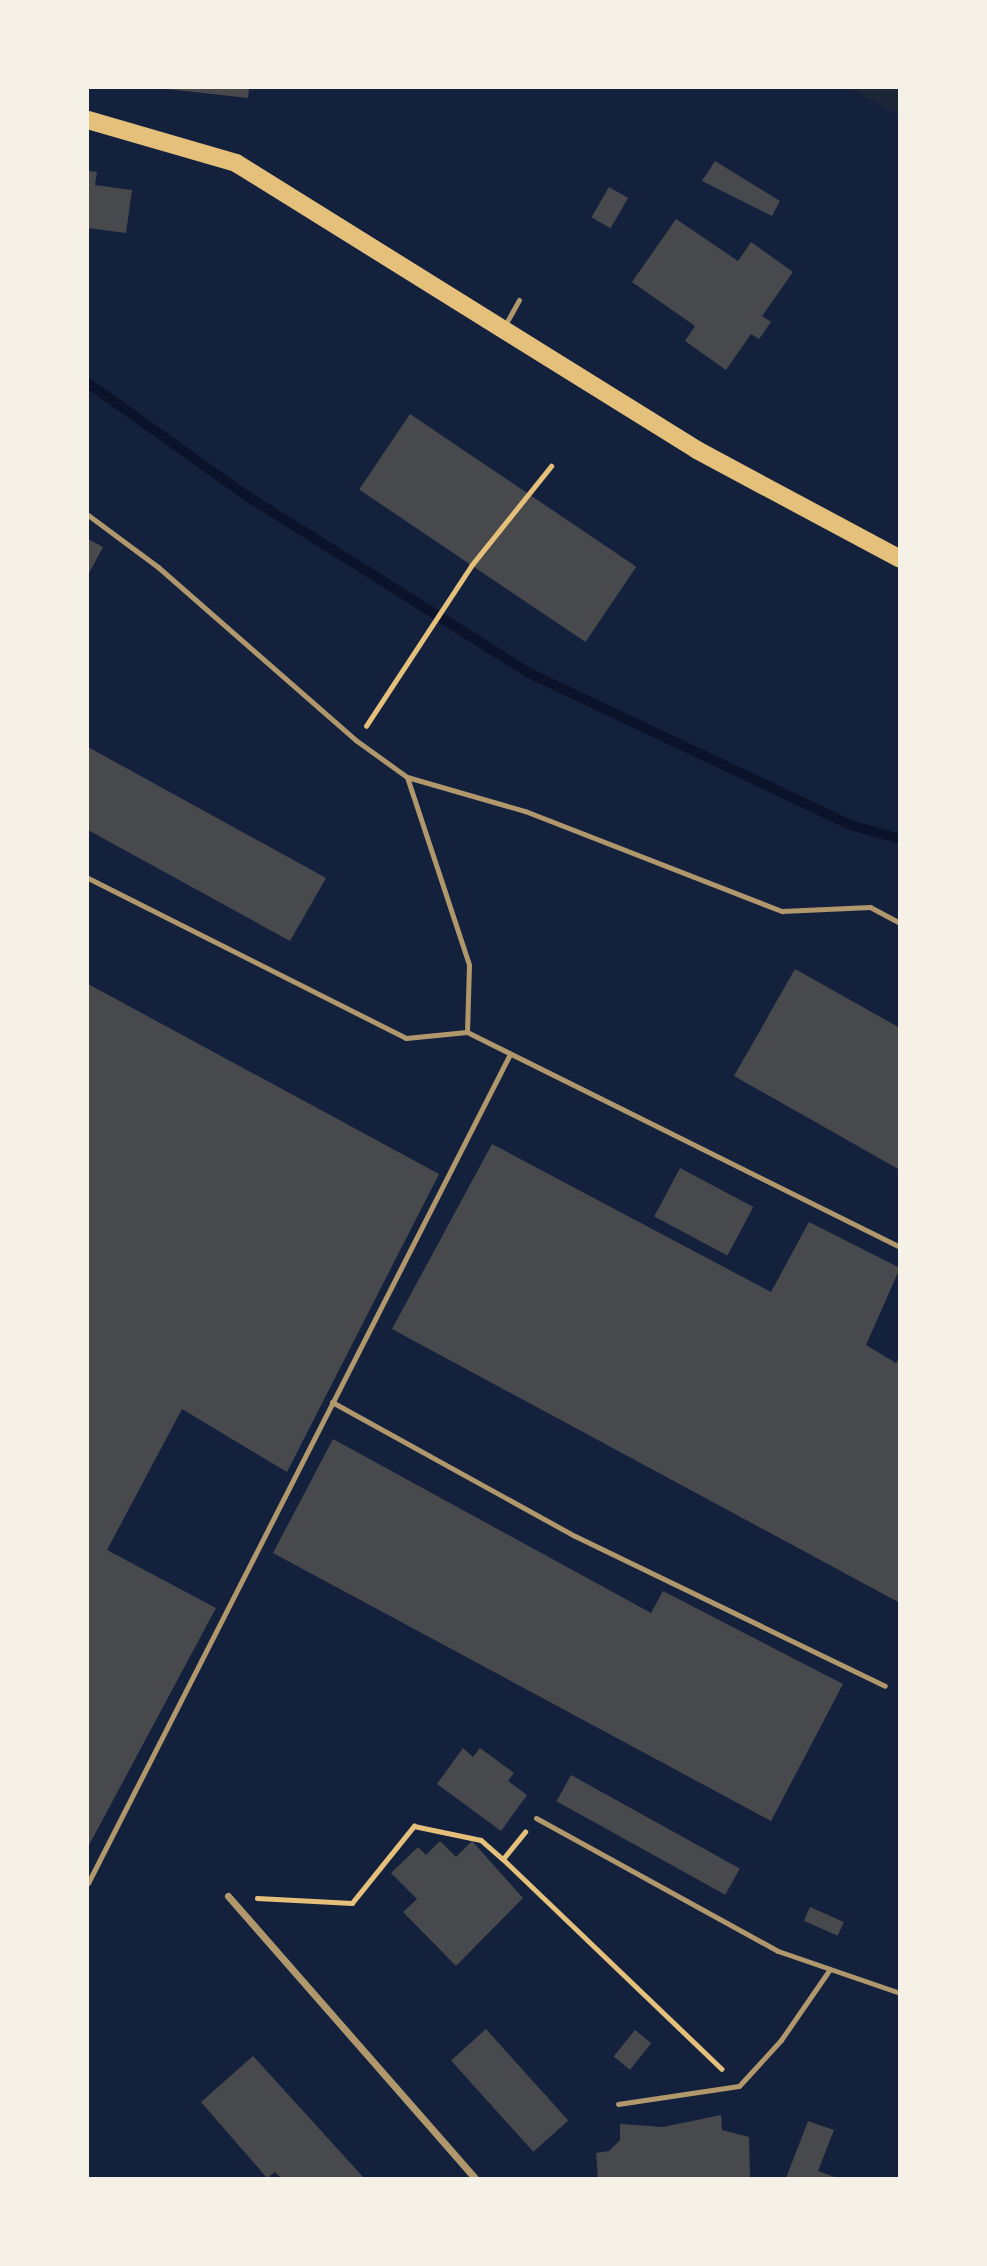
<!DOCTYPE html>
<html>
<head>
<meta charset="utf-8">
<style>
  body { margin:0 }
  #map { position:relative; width:987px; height:2266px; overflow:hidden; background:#14213d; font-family:"Work Sans",sans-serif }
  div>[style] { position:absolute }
  .green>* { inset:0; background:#1d2539 }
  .stream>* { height:10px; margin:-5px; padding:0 5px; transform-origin:5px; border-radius:5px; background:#0b132b }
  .building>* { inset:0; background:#48494c; transform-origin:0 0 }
  .path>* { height:4.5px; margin:-2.25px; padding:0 2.25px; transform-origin:2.25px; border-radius:2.25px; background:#e5c07b }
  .service>* { height:5px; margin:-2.5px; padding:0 2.5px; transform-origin:2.5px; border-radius:2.5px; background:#b1986c }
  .minor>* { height:7px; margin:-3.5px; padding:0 3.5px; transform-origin:3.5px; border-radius:3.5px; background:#b1986c }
  .primary>* { height:18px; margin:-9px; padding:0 9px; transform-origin:9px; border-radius:9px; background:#e5c07b }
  span { translate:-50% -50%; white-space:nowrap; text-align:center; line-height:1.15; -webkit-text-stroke:7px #f6f1e7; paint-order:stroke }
  .frame { position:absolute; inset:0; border:89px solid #f6f1e7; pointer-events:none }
</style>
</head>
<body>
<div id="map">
  <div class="green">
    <div style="clip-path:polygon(849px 88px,899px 88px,899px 115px)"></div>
  </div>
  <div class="stream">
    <div style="left:88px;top:383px;width:195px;rotate:35.4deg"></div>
    <div style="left:247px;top:496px;width:333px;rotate:32.1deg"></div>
    <div style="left:529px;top:673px;width:355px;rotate:25.3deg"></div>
    <div style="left:850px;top:825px;width:52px;rotate:15.6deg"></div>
  </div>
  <div class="building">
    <div style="clip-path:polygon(158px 88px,249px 88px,248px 98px)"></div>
    <div style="clip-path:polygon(715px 161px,780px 201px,772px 216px,702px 181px)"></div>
    <div style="clip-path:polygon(88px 171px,97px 172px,95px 185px,132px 190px,126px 233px,88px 228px)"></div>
    <div style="left:609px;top:187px;width:22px;height:35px;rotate:30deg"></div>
    <div style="clip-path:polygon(676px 219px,738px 261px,751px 242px,793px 272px,762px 316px,771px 322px,759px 339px,751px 334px,726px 370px,685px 341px,695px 326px,632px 282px)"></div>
    <div style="left:410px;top:414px;width:273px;height:91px;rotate:34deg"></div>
    <div style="clip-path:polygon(88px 539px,103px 547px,88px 575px)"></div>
    <div style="clip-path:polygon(88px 747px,326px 878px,290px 941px,88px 830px)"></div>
    <div style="clip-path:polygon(795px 969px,900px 1028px,900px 1170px,734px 1076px)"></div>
    <div style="clip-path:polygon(88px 984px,439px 1174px,287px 1472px,182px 1409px,107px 1550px,216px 1608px,88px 1847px)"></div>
    <div style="clip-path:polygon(492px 1144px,771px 1292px,809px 1222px,900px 1268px,866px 1345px,896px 1363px,900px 1357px,900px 1603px,392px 1329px)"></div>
    <div style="left:680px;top:1168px;width:83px;height:55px;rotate:28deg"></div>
    <div style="clip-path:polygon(333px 1439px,651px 1613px,663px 1591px,843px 1684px,771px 1821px,273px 1553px)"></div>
    <div style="clip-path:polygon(463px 1748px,473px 1757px,480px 1748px,514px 1773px,508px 1781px,527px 1795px,501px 1831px,437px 1784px)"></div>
    <div style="left:571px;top:1775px;width:193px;height:30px;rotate:29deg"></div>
    <div style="clip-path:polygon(440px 1841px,456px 1857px,472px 1841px,523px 1898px,456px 1966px,403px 1912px,417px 1899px,391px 1873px,418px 1847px,426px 1855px)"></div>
    <div style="left:810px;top:1907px;width:37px;height:15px;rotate:24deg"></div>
    <div style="left:486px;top:2029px;width:123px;height:47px;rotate:48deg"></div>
    <div style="left:635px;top:2030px;width:21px;height:34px;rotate:39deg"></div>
    <div style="clip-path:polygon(253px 2056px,364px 2178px,281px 2178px,275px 2172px,267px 2178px,201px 2102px)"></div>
    <div style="clip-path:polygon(721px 2115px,722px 2130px,749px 2137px,750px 2178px,598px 2178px,596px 2153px,609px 2151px,620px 2140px,620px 2124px,663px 2127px)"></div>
    <div style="clip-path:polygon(808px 2121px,834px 2130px,818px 2171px,837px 2178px,786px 2178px)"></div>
  </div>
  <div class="path">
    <div style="left:366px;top:726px;width:191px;rotate:-56.7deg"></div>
    <div style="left:471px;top:566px;width:128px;rotate:-51.3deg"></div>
    <div style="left:503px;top:1859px;width:303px;rotate:43.8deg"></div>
    <div style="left:257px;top:1898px;width:95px;rotate:3deg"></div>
    <div style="left:352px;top:1903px;width:99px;rotate:-51.2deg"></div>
    <div style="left:414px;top:1826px;width:68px;rotate:11.8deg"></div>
    <div style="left:481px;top:1840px;width:29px;rotate:41deg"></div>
    <div style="left:503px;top:1859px;width:35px;rotate:-51deg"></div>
  </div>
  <div class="service">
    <div style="left:504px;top:327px;width:31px;rotate:-61deg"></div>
    <div style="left:88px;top:515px;width:87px;rotate:36.6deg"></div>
    <div style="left:158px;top:567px;width:264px;rotate:41.2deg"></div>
    <div style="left:357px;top:741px;width:62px;rotate:35.8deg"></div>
    <div style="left:407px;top:777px;width:123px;rotate:16.1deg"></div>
    <div style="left:525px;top:811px;width:276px;rotate:21.3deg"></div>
    <div style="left:782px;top:911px;width:88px;rotate:-2.6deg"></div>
    <div style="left:870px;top:907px;width:34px;rotate:28deg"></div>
    <div style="left:407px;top:777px;width:198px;rotate:71.7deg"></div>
    <div style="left:469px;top:965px;width:67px;rotate:91.7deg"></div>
    <div style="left:467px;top:1032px;width:483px;rotate:26.4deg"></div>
    <div style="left:88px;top:878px;width:356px;rotate:26.7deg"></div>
    <div style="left:406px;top:1038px;width:61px;rotate:-5.6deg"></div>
    <div style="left:332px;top:1402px;width:277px;rotate:28.9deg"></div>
    <div style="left:575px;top:1536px;width:344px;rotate:25.8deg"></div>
    <div style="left:536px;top:1818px;width:276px;rotate:28.8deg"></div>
    <div style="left:778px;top:1951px;width:129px;rotate:19deg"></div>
    <div style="left:88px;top:1883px;width:930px;rotate:-63.02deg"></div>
    <div style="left:618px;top:2104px;width:122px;rotate:-8.5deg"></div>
    <div style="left:739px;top:2086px;width:62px;rotate:-47.6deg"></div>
    <div style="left:781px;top:2040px;width:86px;rotate:-55.4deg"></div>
  </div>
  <div class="minor">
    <div style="left:228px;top:1896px;width:375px;rotate:48.8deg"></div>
  </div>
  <div class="primary">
    <div style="left:88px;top:120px;width:154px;rotate:16.2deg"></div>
    <div style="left:236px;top:163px;width:543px;rotate:31.9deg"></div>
    <div style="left:697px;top:450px;width:230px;rotate:28.2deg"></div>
  </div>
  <div class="frame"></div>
</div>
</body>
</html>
